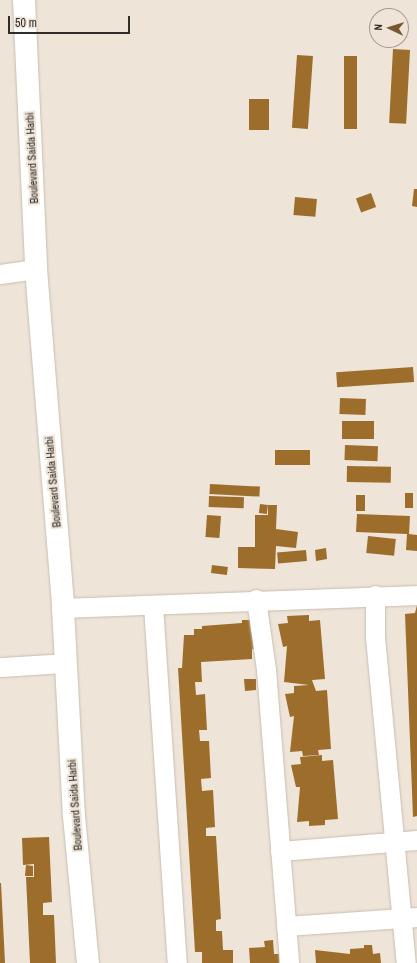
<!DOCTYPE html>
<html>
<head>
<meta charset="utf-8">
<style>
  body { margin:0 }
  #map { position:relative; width:417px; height:963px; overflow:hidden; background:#eee4d7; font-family:"Archivo Narrow",sans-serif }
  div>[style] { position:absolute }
  .building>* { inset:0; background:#9d6d2b; transform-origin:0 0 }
  .roads { filter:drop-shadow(0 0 1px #c7bdb1) drop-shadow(0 0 1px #c7bdb1) }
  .minor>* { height:19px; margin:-9.5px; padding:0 9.5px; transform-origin:9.5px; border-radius:9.5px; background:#fff }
  .tertiary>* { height:22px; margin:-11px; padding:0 11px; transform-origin:11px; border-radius:11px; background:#fff }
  span { translate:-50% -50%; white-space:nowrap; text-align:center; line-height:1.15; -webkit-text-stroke:4px #eee4d7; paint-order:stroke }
  .street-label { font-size:11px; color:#302c27 }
  .north { position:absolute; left:369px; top:8px; width:40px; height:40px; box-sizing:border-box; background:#eee4d7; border:1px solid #a29a91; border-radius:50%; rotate:274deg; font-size:11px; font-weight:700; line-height:16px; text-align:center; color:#302c27 }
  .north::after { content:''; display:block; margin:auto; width:14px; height:18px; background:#78582e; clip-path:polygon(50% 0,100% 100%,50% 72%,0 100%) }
  .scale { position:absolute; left:8px; top:16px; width:122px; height:18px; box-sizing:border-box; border:2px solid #302c27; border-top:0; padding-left:5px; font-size:12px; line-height:14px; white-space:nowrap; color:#302c27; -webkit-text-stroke:3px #eee4d7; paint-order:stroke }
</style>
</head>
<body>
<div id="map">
  <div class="building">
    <div style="left:393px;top:49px;width:17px;height:74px;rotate:3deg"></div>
    <div style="left:297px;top:55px;width:16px;height:73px;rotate:4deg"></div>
    <div style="left:344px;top:56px;width:13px;height:73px"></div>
    <div style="left:249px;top:99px;width:20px;height:31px"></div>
    <div style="clip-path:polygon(414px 189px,417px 189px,417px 207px,412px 206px)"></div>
    <div style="left:371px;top:193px;width:15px;height:16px;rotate:70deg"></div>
    <div style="left:295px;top:197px;width:22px;height:18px;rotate:5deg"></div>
    <div style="left:413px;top:367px;width:15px;height:77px;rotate:86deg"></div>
    <div style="left:340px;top:398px;width:26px;height:16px;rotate:2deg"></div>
    <div style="left:342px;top:421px;width:32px;height:18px"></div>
    <div style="left:345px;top:445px;width:33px;height:15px;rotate:2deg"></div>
    <div style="left:275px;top:450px;width:35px;height:15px"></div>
    <div style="left:347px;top:466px;width:44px;height:16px;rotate:1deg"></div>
    <div style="left:210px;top:484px;width:50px;height:10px;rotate:3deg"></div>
    <div style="left:405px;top:493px;width:8px;height:15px"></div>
    <div style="left:356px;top:495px;width:9px;height:16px"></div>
    <div style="left:209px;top:496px;width:35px;height:11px;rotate:2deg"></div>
    <div style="left:260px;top:504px;width:8px;height:9px;rotate:7deg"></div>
    <div style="clip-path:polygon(268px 505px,277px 505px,276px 529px,298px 532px,296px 548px,276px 546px,275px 569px,238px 568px,238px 547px,255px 547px,255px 515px,268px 515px)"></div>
    <div style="clip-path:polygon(357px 514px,410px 516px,409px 534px,417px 535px,417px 551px,406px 550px,407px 534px,356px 532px)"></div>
    <div style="left:207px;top:515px;width:14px;height:22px;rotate:4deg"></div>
    <div style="left:368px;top:536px;width:28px;height:17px;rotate:6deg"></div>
    <div style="clip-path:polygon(326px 548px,327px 559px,316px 561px,315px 550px)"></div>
    <div style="left:306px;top:550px;width:11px;height:29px;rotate:85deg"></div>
    <div style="left:212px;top:565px;width:16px;height:8px;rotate:7deg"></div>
    <div style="clip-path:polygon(417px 605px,417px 816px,413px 817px,405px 614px,415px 613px)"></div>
    <div style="clip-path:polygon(309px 615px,309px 621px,320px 620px,325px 679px,312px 680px,316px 691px,327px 690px,331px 749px,318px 750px,319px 755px,303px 756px,302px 751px,290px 752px,294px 716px,290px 717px,285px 694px,294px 693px,294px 686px,309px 685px,284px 682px,287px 646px,283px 647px,278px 624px,288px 623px,287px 616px)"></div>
    <div style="clip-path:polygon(242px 620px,250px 620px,251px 632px,255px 632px,256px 649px,252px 649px,252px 659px,201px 662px,202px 682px,195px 682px,196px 695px,205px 694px,207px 730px,199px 730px,200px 741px,209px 741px,211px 778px,201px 779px,202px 791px,213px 790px,215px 827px,206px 828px,206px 836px,216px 836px,221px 919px,216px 920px,216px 931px,222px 931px,223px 950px,233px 950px,233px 963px,202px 963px,202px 952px,195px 952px,178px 668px,182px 668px,184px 635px,194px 635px,194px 629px,202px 629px,202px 626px,242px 623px)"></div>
    <div style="clip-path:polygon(244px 679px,256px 679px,256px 690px,245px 691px)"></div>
    <div style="clip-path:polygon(322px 755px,322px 761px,333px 760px,338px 819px,325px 820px,325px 825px,309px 826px,309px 821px,297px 822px,300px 787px,296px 787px,291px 765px,301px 764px,300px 757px)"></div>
    <div style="clip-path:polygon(49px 837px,52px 902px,43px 903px,43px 915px,54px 915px,56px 963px,30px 963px,26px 877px,34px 877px,34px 864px,23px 865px,22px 838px)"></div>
    <div style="clip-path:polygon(26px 865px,33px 866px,33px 876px,25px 876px)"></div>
    <div style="clip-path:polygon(0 883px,1px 883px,5px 963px,0 963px)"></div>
    <div style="clip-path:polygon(273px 940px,274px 954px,279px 954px,279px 963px,250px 963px,249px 948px,265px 947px,264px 941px)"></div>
    <div style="clip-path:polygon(364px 945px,372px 945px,373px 954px,380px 953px,381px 963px,316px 963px,315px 950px,350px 954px,350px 949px,364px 948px)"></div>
  </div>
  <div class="roads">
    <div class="minor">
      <div style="left:0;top:274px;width:36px;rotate:-8deg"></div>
      <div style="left:375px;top:595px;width:42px;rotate:90deg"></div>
      <div style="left:375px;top:637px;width:327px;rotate:84.6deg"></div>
      <div style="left:256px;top:599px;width:71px;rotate:81.9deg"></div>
      <div style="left:266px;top:669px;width:295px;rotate:85.5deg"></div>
      <div style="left:153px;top:605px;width:359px;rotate:86.2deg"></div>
      <div style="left:63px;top:608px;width:354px;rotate:-2.1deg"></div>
      <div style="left:0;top:667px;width:66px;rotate:-3.5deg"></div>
      <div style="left:280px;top:851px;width:137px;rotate:-4.6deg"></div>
      <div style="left:286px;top:926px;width:131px;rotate:-3.9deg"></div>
    </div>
    <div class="tertiary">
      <div style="left:24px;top:0;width:269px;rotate:87.4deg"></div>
      <div style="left:36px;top:269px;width:340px;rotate:85.4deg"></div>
      <div style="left:63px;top:608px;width:208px;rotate:87deg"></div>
      <div style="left:74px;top:816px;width:148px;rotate:84.6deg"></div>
    </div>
  </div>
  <div class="street-label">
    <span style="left:32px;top:158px;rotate:-93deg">Boulevard Saida Harbi</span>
    <span style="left:53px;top:482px;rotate:-95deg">Boulevard Saida Harbi</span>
    <span style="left:75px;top:805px;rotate:-94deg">Boulevard Saida Harbi</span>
  </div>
  <div class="north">N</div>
  <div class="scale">50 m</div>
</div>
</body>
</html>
